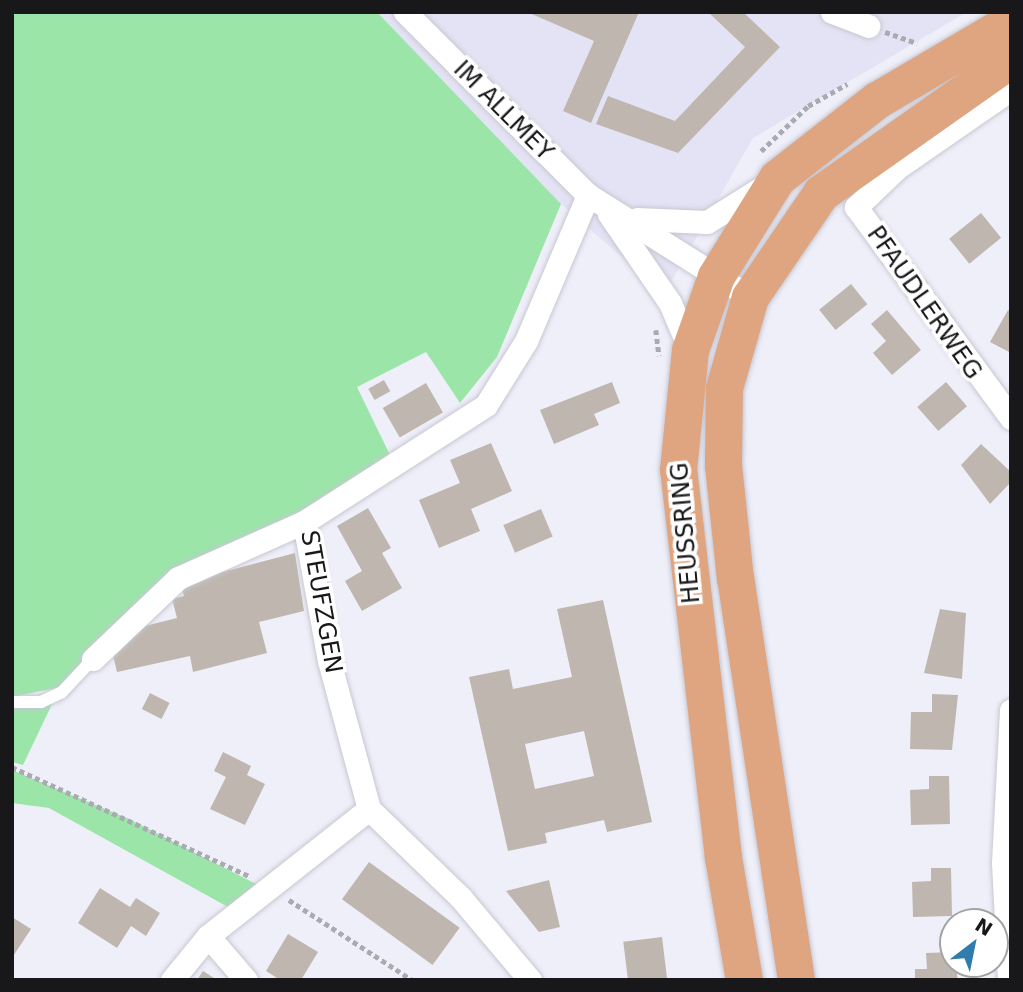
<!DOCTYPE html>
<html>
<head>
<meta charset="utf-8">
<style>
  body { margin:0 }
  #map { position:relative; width:1023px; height:992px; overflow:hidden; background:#efeffa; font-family:"DejaVu Sans",sans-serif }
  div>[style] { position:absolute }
  .built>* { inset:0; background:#e3e3f5 }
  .green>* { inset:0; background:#9ce5a9 }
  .building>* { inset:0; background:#bfb7af; transform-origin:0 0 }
  .path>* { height:4.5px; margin-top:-2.25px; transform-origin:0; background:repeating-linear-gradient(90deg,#aaaab3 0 5px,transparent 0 8.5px) }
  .roads { filter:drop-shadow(0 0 2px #c7c7d2) drop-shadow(0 0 2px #c7c7d2) }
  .service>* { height:12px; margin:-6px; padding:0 6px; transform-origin:6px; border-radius:6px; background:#fff }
  .minor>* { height:23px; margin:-11.5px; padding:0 11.5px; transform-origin:11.5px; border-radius:11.5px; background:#fff }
  .primary>* { height:37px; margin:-18.5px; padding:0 18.5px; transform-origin:18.5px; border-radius:18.5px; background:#dea580 }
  span { translate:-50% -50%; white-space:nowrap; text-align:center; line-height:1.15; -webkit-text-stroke:7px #fff; paint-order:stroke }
  .street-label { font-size:24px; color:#18181b }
  .frame { position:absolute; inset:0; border:14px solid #18181b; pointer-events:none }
  .north { position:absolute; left:939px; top:908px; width:70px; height:70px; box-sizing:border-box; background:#fff; border:2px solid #a3a3a4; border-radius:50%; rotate:32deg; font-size:19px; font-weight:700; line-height:28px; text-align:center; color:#18181b }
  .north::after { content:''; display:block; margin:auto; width:24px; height:32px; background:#307caf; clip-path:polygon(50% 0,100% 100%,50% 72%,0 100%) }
</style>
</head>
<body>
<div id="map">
  <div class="built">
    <div style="clip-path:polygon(377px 12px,967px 12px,753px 138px,664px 294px,561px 204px)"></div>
  </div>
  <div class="green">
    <div style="clip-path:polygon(12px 12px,377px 12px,561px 204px,497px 357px,460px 403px,426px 352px,357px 387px,390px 455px,301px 516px,221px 551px,61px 687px,12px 697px)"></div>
    <div style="clip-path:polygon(54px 700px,23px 765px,12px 762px,12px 706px)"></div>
    <div style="clip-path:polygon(12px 770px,129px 819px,264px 888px,237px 912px,49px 808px,12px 803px)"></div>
  </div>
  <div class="building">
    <div style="clip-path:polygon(527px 12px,639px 12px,591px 123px,563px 111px,594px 41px)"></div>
    <div style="clip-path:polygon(708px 12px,743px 12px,780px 47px,678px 153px,596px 124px,608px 96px,675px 121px,745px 47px)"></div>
    <div style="left:981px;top:213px;width:32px;height:41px;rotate:51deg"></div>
    <div style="left:851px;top:284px;width:26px;height:41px;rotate:51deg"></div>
    <div style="clip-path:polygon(887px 310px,921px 350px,892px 375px,873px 353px,886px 341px,871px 324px)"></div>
    <div style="clip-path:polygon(1008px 310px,1011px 312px,1011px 353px,990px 342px)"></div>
    <div style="left:384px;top:380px;width:13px;height:18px;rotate:61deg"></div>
    <div style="clip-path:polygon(612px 382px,620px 403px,594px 414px,599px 425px,554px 444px,540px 410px)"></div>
    <div style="left:946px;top:382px;width:32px;height:38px;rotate:49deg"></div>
    <div style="left:426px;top:383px;width:34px;height:50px;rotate:60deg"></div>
    <div style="clip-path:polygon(491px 443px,512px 491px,471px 509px,480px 531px,439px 548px,419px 500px,460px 483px,450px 460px)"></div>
    <div style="clip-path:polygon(981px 444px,1011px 472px,1011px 482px,990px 504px,961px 465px)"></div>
    <div style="clip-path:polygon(368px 508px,391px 548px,382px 553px,402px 588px,362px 611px,345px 581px,362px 571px,337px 526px)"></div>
    <div style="left:541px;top:509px;width:30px;height:41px;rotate:67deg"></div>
    <div style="clip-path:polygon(295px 553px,304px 611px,259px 622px,267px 653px,193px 672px,190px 656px,117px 672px,112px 651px,145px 626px,177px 618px,172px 599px,184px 596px,180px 583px)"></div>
    <div style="clip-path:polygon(evenodd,603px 600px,652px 822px,607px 832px,604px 820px,545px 833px,547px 843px,508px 851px,469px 677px,509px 669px,513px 689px,572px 677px,557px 609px,603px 600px,584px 731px,594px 776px,535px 789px,525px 744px,584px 731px)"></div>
    <div style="clip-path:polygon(940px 609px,966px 613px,962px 679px,924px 673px)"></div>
    <div style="left:150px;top:693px;width:22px;height:18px;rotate:27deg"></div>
    <div style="clip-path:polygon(932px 694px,958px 695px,952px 750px,910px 749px,911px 712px,932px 712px)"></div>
    <div style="clip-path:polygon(223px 752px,251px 766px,247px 775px,265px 784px,245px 825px,210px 809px,226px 777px,214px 771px)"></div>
    <div style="clip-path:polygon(929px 776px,949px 776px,950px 824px,911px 825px,910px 790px,929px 789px)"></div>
    <div style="left:369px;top:862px;width:112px;height:46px;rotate:36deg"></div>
    <div style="clip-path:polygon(931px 868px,951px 868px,952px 916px,913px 917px,912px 882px,931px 881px)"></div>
    <div style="clip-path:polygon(549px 880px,560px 927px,539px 932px,506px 891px)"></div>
    <div style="clip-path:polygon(100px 888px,130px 907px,136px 898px,160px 913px,146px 936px,131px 926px,117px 948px,78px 923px)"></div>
    <div style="clip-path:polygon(12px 917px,31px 929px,12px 958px)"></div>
    <div style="clip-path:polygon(288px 934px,318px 952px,301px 980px,280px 980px,266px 971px)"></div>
    <div style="left:662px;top:937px;width:43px;height:39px;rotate:83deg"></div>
    <div style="clip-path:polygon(953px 952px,958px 980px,915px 980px,915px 969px,927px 969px,926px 953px)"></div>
    <div style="clip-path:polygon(203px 971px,217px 980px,197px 980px)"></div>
  </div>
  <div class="path">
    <div style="left:885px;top:32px;width:34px;rotate:19deg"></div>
    <div style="left:761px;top:151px;width:65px;rotate:-43.8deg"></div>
    <div style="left:808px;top:106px;width:45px;rotate:-29.4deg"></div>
    <div style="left:656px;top:330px;width:26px;rotate:83deg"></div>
    <div style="left:12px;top:767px;width:261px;rotate:24.7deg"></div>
    <div style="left:289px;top:900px;width:147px;rotate:33deg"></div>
  </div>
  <div class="roads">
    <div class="service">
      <div style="left:12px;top:702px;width:29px"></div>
      <div style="left:41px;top:702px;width:23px;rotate:-25deg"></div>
      <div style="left:62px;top:692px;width:45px;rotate:-46.8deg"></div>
    </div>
    <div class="minor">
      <div style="left:405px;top:12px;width:259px;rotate:45deg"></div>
      <div style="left:588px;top:195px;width:191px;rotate:32.2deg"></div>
      <div style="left:832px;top:12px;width:39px;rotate:21deg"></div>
      <div style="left:1011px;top:89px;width:139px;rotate:145.3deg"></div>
      <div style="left:897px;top:168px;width:57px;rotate:136.4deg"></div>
      <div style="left:856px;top:207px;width:262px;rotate:53.7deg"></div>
      <div style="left:609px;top:214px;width:108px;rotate:55.6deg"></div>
      <div style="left:670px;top:303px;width:51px;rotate:66.9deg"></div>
      <div style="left:637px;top:219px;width:70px;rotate:2.5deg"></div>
      <div style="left:707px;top:222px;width:70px;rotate:-32.1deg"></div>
      <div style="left:93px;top:659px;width:117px;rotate:-43.6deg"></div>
      <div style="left:178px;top:578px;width:138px;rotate:-24deg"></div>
      <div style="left:208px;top:936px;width:58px;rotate:49.2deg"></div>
      <div style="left:172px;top:980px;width:57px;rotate:-50.7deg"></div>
      <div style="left:208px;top:936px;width:205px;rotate:-38.3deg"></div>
      <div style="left:530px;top:980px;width:107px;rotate:-130.1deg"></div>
      <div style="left:461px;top:898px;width:128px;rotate:-135.9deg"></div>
      <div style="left:369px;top:809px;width:153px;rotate:-105.1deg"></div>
      <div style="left:329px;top:661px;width:141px;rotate:-100.2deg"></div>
      <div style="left:304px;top:522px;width:216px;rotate:-32.7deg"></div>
      <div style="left:486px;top:405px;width:75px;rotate:-58deg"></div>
      <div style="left:526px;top:341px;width:159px;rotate:-67deg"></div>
      <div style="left:1009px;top:980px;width:117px;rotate:-92.9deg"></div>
      <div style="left:1003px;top:863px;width:153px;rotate:-87deg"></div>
    </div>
    <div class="primary">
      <div style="left:744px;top:980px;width:125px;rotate:-99.7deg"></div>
      <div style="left:723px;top:857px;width:390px;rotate:-96.6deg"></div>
      <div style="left:678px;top:470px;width:121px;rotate:-84.3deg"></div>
      <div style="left:690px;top:350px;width:78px;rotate:-70.6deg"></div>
      <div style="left:716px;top:276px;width:115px;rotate:-58.1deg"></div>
      <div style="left:777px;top:178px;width:127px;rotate:-38deg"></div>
      <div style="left:877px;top:100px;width:156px;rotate:-30.5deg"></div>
      <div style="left:796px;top:980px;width:406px;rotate:-98.6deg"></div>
      <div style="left:735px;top:579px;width:115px;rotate:-96deg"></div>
      <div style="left:723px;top:465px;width:77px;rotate:-89.3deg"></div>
      <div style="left:724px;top:388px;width:95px;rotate:-74.1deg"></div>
      <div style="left:750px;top:297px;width:126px;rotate:-55.7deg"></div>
      <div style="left:821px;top:193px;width:232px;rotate:-35.2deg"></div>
    </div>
  </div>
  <div class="street-label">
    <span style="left:503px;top:111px;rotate:45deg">IM ALLMEY</span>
    <span style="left:924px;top:303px;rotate:55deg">PFAUDLERWEG</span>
    <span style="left:686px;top:533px;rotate:-95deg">HEUSSRING</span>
    <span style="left:321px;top:602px;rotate:80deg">STEUFZGEN</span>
  </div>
  <div class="frame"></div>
  <div class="north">N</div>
</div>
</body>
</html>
